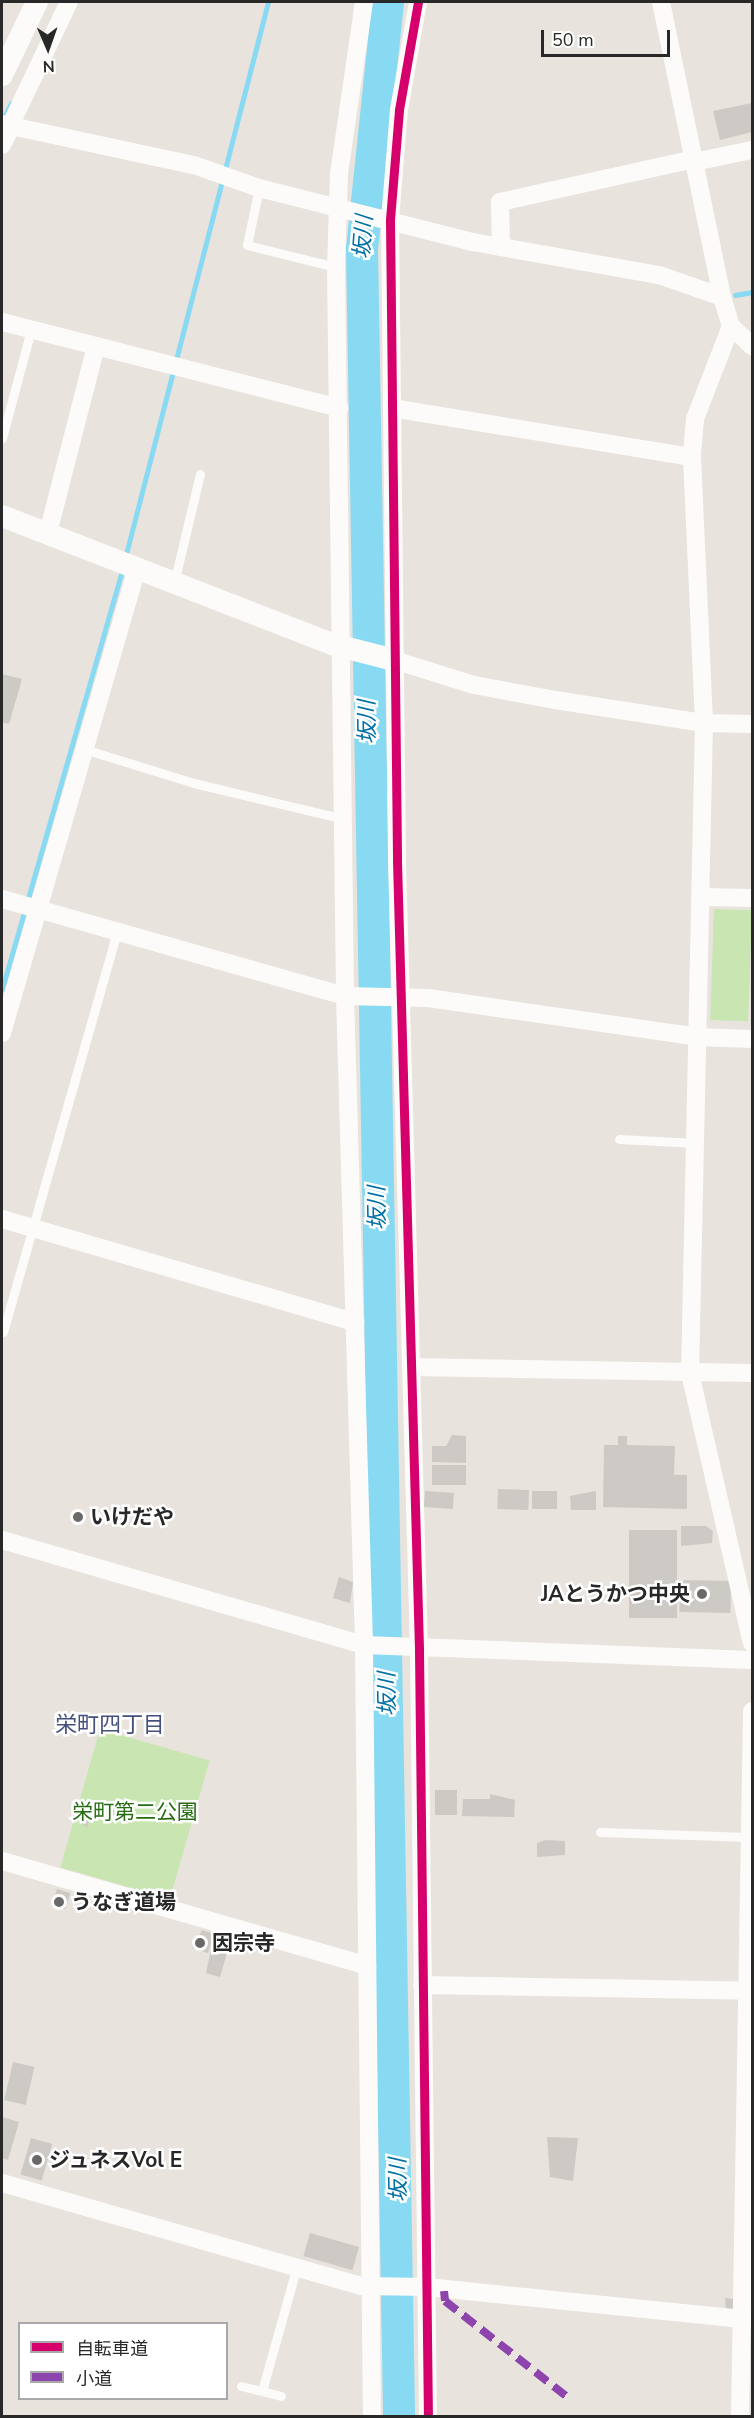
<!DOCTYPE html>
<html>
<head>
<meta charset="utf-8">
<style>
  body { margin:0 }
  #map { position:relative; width:754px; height:2418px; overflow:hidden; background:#e8e3dd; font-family:"Nunito Sans","Noto Sans JP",sans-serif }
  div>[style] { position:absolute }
  .green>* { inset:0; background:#c9e6b2; transform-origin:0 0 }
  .stream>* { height:5px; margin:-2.5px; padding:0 2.5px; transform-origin:2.5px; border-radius:2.5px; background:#88d9f2 }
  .river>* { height:32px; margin:-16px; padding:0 16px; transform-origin:16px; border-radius:16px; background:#88d9f2 }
  .building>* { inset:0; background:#cdc9c4; transform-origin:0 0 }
  .service>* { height:9px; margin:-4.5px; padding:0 4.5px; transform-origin:4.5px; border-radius:4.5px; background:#fcfbfa }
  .minor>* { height:18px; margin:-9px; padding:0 9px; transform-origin:9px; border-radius:9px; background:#fcfbfa }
  .tertiary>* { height:22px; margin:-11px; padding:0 11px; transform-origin:11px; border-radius:11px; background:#fcfbfa }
  .quiet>* { height:8px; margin-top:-4px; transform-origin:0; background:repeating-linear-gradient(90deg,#8e44ad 0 15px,transparent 0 23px) }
  .cycleway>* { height:9px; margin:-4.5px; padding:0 4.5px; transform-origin:4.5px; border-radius:4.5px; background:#d6006c }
  .dots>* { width:16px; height:16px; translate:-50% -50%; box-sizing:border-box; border:3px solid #fff; border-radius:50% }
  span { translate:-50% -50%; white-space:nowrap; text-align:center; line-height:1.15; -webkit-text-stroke:5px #fff; paint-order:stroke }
  .poi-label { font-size:21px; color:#282828; font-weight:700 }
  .left { translate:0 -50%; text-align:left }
  .right { translate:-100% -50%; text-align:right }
  .park-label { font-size:21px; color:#276c12 }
  .water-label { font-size:22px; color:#0070a5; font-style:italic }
  .neighbourhood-label { font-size:22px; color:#45507d }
  .frame { position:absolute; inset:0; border:3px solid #282828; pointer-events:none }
  .legend { position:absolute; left:18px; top:2322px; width:210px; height:78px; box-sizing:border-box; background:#fff; border:2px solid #a9a9a9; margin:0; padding:8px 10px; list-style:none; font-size:18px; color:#282828 }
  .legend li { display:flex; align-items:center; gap:12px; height:30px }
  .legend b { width:30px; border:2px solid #a9a9a9 }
  .north { position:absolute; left:18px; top:18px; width:60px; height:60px; -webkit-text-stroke:4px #fff; paint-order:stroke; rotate:178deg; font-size:16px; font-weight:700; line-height:24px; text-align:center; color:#282828 }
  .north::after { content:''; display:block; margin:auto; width:21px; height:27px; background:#282828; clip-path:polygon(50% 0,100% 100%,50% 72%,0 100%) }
  .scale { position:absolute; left:541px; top:30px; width:129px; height:27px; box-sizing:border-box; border:3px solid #282828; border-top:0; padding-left:8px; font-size:18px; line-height:21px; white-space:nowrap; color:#282828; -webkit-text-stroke:4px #fff; paint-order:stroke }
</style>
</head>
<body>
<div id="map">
  <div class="green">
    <div style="left:714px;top:909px;width:38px;height:111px;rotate:2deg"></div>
    <div style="left:100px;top:1729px;width:114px;height:144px;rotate:16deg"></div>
  </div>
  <div class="stream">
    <div style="left:2px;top:121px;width:20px;rotate:-63deg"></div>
    <div style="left:735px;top:295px;width:17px;rotate:-10deg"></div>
    <div style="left:125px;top:558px;width:574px;rotate:-75.58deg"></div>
    <div style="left:2px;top:989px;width:436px;rotate:-74deg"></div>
  </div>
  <div class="river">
    <div style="left:388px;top:2px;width:247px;rotate:96deg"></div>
    <div style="left:362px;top:248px;width:2168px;rotate:89.02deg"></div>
  </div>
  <div class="building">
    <div style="clip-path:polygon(752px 103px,752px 132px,720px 140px,713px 111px)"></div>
    <div style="clip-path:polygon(2px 674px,22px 679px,9px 724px,2px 722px)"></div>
    <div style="clip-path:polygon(452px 1435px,466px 1436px,466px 1463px,432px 1462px,432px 1446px,446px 1446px)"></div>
    <div style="clip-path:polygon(618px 1436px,627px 1436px,627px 1445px,675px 1446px,674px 1475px,687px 1475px,687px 1509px,603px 1507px,604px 1445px,618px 1445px)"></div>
    <div style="left:432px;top:1465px;width:34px;height:20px"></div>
    <div style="left:498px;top:1489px;width:31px;height:20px;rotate:2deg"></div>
    <div style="left:425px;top:1491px;width:29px;height:16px;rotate:4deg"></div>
    <div style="left:532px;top:1491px;width:25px;height:18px"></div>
    <div style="clip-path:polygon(596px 1491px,596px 1510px,571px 1510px,570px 1496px)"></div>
    <div style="clip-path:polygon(681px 1526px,706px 1526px,713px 1531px,712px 1543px,681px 1546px)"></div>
    <div style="left:629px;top:1530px;width:48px;height:88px"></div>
    <div style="clip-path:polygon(339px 1577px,353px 1582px,350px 1603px,333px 1598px)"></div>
    <div style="left:680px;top:1580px;width:51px;height:32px;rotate:1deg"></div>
    <div style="left:435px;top:1790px;width:22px;height:25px"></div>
    <div style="clip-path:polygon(490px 1794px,515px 1800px,514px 1817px,462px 1816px,463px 1799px,490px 1799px)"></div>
    <div style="clip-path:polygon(80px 1800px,94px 1804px,87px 1828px,75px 1818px)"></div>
    <div style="clip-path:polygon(546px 1840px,565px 1841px,565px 1855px,537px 1857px,537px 1843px)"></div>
    <div style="left:57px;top:1889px;width:14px;height:17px;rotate:17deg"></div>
    <div style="clip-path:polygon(202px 1930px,214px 1934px,208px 1953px,192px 1948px)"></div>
    <div style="clip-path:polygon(214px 1935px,230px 1943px,220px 1977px,206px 1973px)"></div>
    <div style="left:13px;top:2062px;width:22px;height:39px;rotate:13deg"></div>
    <div style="clip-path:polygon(2px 2117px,19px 2122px,8px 2160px,2px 2158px)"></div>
    <div style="clip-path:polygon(547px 2137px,578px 2138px,573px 2181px,550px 2177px)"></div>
    <div style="left:31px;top:2138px;width:22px;height:38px;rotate:16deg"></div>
    <div style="left:310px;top:2233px;width:51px;height:24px;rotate:16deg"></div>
    <div style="clip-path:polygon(725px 2298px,734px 2299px,734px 2309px,726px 2309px)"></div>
  </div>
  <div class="service">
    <div style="left:259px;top:188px;width:58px;rotate:101.9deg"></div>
    <div style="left:247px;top:245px;width:92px;rotate:13.9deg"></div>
    <div style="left:2px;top:438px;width:112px;rotate:-75deg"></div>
    <div style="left:174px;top:583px;width:112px;rotate:-76.6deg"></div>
    <div style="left:84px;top:749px;width:115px;rotate:17.2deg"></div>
    <div style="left:194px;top:783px;width:154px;rotate:13.5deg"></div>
    <div style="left:619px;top:1139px;width:77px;rotate:3deg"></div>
    <div style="left:3px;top:1332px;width:415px;rotate:-74.1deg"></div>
    <div style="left:600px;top:1832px;width:149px;rotate:1.9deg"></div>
    <div style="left:241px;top:2386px;width:41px;rotate:14deg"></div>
    <div style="left:262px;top:2391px;width:127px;rotate:-74.4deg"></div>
  </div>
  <div class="minor">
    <div style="left:364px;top:2px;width:173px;rotate:98.3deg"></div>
    <div style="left:339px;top:173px;width:94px;rotate:91.8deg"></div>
    <div style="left:336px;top:267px;width:729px;rotate:89.29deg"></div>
    <div style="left:345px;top:996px;width:649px;rotate:88.32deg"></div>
    <div style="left:364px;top:1645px;width:771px;rotate:89.41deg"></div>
    <div style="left:418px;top:2px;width:110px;rotate:100deg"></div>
    <div style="left:399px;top:110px;width:110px;rotate:94.7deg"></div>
    <div style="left:390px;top:220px;width:641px;rotate:89.37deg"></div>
    <div style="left:397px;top:861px;width:790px;rotate:88.4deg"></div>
    <div style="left:419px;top:1651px;width:765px;rotate:89.33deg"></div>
    <div style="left:661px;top:2px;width:301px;rotate:78.3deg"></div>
    <div style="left:2px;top:124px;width:196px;rotate:12.1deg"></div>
    <div style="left:194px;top:165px;width:69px;rotate:19.5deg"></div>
    <div style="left:259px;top:188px;width:221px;rotate:14.2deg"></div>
    <div style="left:473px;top:242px;width:189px;rotate:10.1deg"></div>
    <div style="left:659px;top:275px;width:67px;rotate:19.2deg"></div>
    <div style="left:722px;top:297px;width:30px;rotate:73deg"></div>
    <div style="left:731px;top:326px;width:100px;rotate:111.2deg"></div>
    <div style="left:695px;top:419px;width:38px;rotate:95deg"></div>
    <div style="left:692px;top:457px;width:266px;rotate:87.4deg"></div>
    <div style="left:704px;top:723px;width:650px;rotate:91.23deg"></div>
    <div style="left:690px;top:1373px;width:277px;rotate:77.1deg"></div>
    <div style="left:10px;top:126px;width:137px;rotate:-64.6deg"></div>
    <div style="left:2px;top:145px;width:20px;rotate:-63deg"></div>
    <div style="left:694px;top:162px;width:59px;rotate:-11.7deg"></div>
    <div style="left:501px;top:247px;width:45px;rotate:-91.3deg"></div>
    <div style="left:500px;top:202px;width:199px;rotate:-12.5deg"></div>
    <div style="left:2px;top:322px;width:348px;rotate:14.3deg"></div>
    <div style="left:731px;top:326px;width:29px;rotate:44deg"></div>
    <div style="left:392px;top:408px;width:304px;rotate:9.3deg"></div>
    <div style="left:48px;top:533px;width:193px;rotate:-75.6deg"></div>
    <div style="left:394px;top:660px;width:84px;rotate:17.4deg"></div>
    <div style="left:474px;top:685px;width:82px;rotate:10.5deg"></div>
    <div style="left:555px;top:700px;width:151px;rotate:8.8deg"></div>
    <div style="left:704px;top:723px;width:48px;rotate:1.2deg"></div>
    <div style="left:703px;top:897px;width:49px;rotate:1.2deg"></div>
    <div style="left:2px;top:899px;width:356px;rotate:15.8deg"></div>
    <div style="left:345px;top:996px;width:83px;rotate:1.4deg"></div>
    <div style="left:428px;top:998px;width:273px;rotate:8.2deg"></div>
    <div style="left:698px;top:1037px;width:54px;rotate:2.1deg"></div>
    <div style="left:2px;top:1033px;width:484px;rotate:-73.8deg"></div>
    <div style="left:2px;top:1219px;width:368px;rotate:16.3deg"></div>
    <div style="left:412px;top:1367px;width:340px;rotate:1deg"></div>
    <div style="left:2px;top:1540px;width:377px;rotate:16.2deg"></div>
    <div style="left:364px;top:1645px;width:388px;rotate:2.2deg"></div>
    <div style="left:2px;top:1861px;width:380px;rotate:16deg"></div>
    <div style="left:422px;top:1985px;width:330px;rotate:1deg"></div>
    <div style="left:2px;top:2183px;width:374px;rotate:16deg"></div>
    <div style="left:362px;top:2286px;width:65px;rotate:0.9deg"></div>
    <div style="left:427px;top:2287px;width:327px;rotate:5.8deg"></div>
    <div style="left:740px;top:2416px;width:705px;rotate:-89.02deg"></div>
  </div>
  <div class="tertiary">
    <div style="left:2px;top:75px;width:81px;rotate:-64.4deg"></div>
    <div style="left:2px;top:516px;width:354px;rotate:21.2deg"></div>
    <div style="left:332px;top:644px;width:64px;rotate:14.5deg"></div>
  </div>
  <div class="quiet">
    <div style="left:444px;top:2291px;width:10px;rotate:84deg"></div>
    <div style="left:445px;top:2301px;width:154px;rotate:38.1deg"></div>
  </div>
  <div class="cycleway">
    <div style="left:418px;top:2px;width:110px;rotate:100deg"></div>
    <div style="left:399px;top:110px;width:110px;rotate:94.7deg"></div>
    <div style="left:390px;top:220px;width:641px;rotate:89.37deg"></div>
    <div style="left:397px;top:861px;width:790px;rotate:88.4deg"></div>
    <div style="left:419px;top:1651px;width:765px;rotate:89.33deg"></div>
  </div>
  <div class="dots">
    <div style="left:78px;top:1517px;background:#6b6967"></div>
    <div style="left:702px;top:1594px;background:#6b6967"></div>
    <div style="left:59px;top:1902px;background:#6b6967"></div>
    <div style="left:200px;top:1943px;background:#6b6967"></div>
    <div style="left:37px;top:2160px;background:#6b6967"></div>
  </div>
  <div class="poi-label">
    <span class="left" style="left:90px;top:1517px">いけだや</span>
    <span class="right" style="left:690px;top:1594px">JAとうかつ中央</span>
    <span class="left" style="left:71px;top:1902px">うなぎ道場</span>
    <span class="left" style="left:212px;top:1943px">因宗寺</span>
    <span class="left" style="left:49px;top:2160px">ジュネスVol E</span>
  </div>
  <div class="park-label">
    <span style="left:135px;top:1812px">栄町第二公園</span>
  </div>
  <div class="water-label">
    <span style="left:364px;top:237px;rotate:-86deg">坂川</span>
    <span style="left:368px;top:722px;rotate:-91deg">坂川</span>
    <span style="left:378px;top:1208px;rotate:-91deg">坂川</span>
    <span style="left:388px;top:1694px;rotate:-91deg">坂川</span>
    <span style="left:399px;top:2180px;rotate:-91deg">坂川</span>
  </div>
  <div class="neighbourhood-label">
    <span style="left:110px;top:1726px">栄町四丁目</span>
  </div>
  <div class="frame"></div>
  <ul class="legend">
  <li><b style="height:8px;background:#d6006c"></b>自転車道</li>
  <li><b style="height:8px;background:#8e44ad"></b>小道</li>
  </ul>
  <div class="north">N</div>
  <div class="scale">50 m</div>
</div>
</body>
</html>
